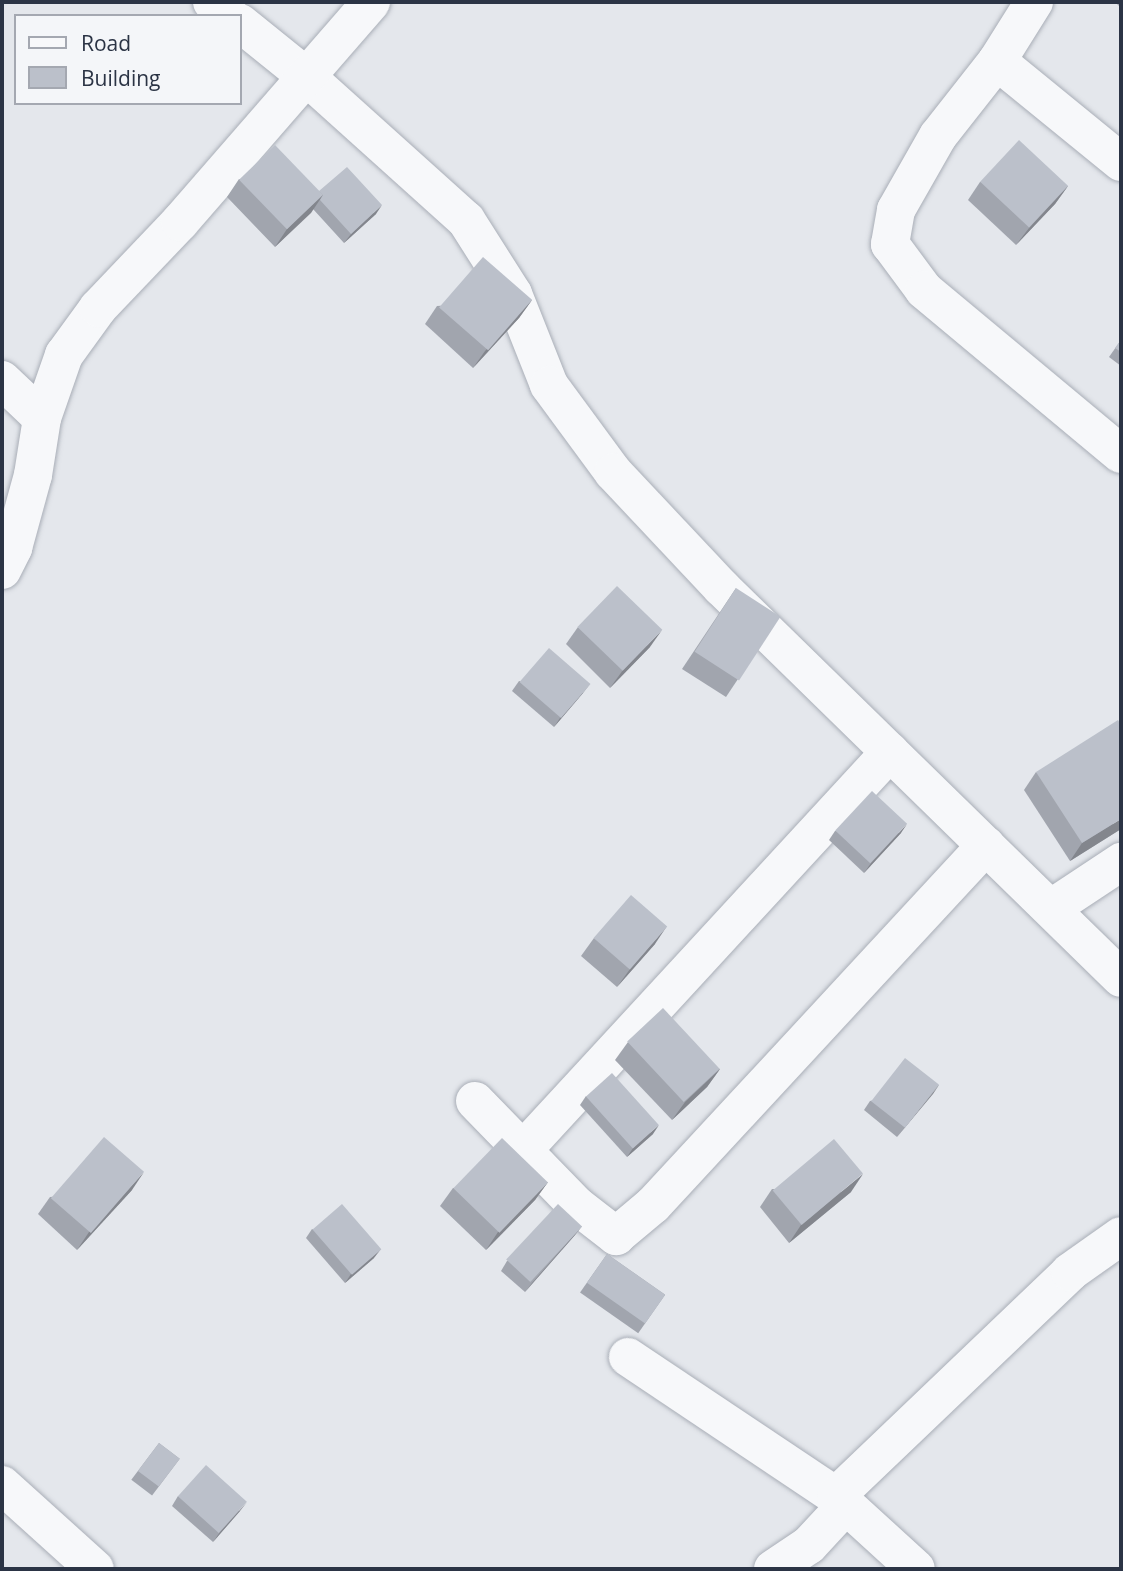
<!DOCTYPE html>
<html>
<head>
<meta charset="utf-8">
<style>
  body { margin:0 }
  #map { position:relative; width:1123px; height:1571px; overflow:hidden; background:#e4e7ec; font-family:"Open Sans",sans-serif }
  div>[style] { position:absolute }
  .roads { filter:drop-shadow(0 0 2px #a9aeb7) drop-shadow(0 0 2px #a9aeb7) }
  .minor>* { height:38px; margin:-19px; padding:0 19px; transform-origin:19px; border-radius:19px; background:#f7f8fa }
  .wall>* { inset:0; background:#a1a5ae; transform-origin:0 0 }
  .shaded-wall>* { inset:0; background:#83868d }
  .building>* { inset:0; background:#bbc0ca; transform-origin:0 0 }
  span { translate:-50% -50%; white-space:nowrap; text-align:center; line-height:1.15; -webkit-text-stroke:7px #f4f6f9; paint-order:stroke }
  .frame { position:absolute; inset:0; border:4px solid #2b3445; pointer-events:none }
  .legend { position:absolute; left:14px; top:14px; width:228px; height:91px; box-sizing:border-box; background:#f4f6f9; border:2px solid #a4a8b1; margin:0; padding:9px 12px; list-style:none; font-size:21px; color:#2b3445 }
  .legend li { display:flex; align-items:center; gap:14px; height:35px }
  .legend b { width:35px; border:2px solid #a4a8b1 }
</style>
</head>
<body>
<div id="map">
  <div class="roads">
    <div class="minor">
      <div style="left:212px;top:2px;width:23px;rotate:38deg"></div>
      <div style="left:1034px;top:2px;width:70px;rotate:122.1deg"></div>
      <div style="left:997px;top:61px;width:95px;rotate:128.2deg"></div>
      <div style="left:938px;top:136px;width:85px;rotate:119.6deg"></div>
      <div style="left:896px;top:210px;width:35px;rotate:100deg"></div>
      <div style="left:890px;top:244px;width:57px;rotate:53.5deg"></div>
      <div style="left:924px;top:290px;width:256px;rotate:39.8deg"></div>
      <div style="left:240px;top:23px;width:86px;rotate:38.9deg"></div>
      <div style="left:307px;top:77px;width:214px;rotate:42deg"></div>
      <div style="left:466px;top:220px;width:88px;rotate:57.6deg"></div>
      <div style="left:513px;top:294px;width:98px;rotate:68.4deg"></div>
      <div style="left:549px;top:385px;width:108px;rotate:53.7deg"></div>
      <div style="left:613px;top:472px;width:158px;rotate:46.8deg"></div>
      <div style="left:721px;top:587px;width:559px;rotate:44.35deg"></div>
      <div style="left:997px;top:61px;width:160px;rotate:39.2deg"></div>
      <div style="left:2px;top:380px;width:55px;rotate:43.5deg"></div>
      <div style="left:2px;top:570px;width:25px;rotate:-63deg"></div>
      <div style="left:13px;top:548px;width:76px;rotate:-74.7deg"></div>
      <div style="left:33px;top:475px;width:58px;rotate:-81deg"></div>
      <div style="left:42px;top:418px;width:67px;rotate:-70.8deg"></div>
      <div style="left:64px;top:355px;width:58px;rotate:-54.1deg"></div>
      <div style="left:98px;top:308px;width:119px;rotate:-46.4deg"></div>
      <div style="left:180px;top:222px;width:291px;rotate:-49deg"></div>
      <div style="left:1053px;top:907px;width:82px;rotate:-33.5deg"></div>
      <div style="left:475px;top:1101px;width:145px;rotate:45.8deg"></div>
      <div style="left:576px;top:1205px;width:51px;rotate:37.8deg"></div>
      <div style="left:616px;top:1236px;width:48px;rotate:-40deg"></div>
      <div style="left:653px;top:1205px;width:490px;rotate:-47.2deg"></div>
      <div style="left:524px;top:1149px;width:540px;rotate:-47.33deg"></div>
      <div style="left:628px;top:1357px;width:250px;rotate:33.8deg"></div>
      <div style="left:836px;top:1496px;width:108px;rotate:42.4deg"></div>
      <div style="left:2px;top:1485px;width:125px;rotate:42.1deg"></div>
      <div style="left:836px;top:1496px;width:324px;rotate:-43.7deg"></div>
      <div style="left:1070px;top:1272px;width:62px;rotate:-35.2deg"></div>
      <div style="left:773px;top:1569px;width:43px;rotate:-33.7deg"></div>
      <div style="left:809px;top:1545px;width:54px;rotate:-47.2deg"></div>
    </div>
  </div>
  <div class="wall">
    <div style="clip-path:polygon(1115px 2px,1121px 2px,1121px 8px)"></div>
    <div style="clip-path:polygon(239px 179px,319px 191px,376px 214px,344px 243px,313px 209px,275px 247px,227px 197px)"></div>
    <div style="clip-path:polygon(980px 182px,1068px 186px,1055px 204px,1016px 245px,968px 200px)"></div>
    <div style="clip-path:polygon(532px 300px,519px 318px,473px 368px,425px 324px,437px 306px)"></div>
    <div style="clip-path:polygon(1121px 340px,1121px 366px,1109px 357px)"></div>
    <div style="clip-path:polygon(736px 588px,738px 679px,726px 697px,682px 669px)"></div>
    <div style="clip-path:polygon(578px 627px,650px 647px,610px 688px,566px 644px)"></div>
    <div style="clip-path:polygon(519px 681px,583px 693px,554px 727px,512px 691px)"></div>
    <div style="clip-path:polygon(1036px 772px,1121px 829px,1070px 861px,1024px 790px)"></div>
    <div style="clip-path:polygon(835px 831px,901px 833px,864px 873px,829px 840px)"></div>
    <div style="clip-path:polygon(594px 938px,655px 944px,617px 987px,581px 956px)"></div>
    <div style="clip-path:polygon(628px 1042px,720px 1069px,707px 1087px,672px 1120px,615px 1060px)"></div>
    <div style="clip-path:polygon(939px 1085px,897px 1137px,864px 1110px,870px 1101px)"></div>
    <div style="clip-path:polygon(586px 1096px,653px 1134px,627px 1157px,580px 1105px)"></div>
    <div style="clip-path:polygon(548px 1182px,535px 1200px,486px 1250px,440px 1206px,453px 1188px)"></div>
    <div style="clip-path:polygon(772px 1189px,851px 1192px,789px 1243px,760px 1207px)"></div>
    <div style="clip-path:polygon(132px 1190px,77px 1250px,38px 1214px,50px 1197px)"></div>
    <div style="clip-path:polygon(582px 1226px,575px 1235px,525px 1292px,501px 1271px,507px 1261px)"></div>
    <div style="clip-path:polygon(312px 1229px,374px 1258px,345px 1283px,306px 1238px)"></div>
    <div style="left:607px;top:1254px;width:71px;height:47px;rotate:35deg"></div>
    <div style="left:159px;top:1443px;width:26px;height:46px;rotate:37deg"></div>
    <div style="clip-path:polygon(178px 1496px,240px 1511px,213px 1542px,172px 1506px)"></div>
  </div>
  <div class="shaded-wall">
    <div style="clip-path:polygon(1068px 186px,1055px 204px,1016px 245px,1029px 228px)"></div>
    <div style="clip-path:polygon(323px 195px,311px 213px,275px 247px,287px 229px)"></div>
    <div style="clip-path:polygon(382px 205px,376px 214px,344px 243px,351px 234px)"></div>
    <div style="clip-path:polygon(532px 300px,519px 318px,473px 368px,485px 351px)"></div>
    <div style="clip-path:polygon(662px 630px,650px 647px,610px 688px,623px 670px)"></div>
    <div style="clip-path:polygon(590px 684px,583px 693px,554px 727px,560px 718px)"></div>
    <div style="clip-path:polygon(1121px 819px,1121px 829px,1070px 861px,1082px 843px)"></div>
    <div style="clip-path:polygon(907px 824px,901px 833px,864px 873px,871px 863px)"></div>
    <div style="clip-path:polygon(667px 926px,655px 944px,617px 987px,630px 969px)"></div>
    <div style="clip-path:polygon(720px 1069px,707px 1087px,672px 1120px,685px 1102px)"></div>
    <div style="clip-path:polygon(939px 1085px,933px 1094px,897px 1137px,904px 1128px)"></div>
    <div style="clip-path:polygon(659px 1125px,653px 1134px,627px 1157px,633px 1148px)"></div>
    <div style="clip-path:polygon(144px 1172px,132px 1190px,77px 1250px,89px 1232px)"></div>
    <div style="clip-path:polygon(863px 1174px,851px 1192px,789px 1243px,801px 1225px)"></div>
    <div style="clip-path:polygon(548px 1182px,535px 1200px,486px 1250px,498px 1232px)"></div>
    <div style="clip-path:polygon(582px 1226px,575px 1235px,525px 1292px,532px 1283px)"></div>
    <div style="clip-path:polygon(381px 1249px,374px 1258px,345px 1283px,351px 1274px)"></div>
    <div style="clip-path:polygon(247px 1502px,240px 1511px,213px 1542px,220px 1532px)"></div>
  </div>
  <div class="building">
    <div style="left:1019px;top:140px;width:67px;height:57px;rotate:43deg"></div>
    <div style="left:275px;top:145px;width:69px;height:50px;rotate:46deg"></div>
    <div style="clip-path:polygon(347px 167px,382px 205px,351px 234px,320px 200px,323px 195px,319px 191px)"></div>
    <div style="left:483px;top:257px;width:65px;height:67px;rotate:41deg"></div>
    <div style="clip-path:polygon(1121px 340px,1121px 352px,1115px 348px)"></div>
    <div style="left:617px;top:586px;width:63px;height:57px;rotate:44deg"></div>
    <div style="left:736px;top:588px;width:53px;height:76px;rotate:33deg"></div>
    <div style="left:549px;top:648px;width:55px;height:45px;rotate:41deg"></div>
    <div style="clip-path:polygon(1118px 720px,1121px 725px,1121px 819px,1082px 843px,1036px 772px)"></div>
    <div style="left:872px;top:791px;width:48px;height:54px;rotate:43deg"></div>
    <div style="left:631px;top:895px;width:48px;height:57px;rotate:41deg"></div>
    <div style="left:663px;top:1008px;width:83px;height:49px;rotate:47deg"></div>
    <div style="left:905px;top:1058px;width:43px;height:55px;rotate:38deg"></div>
    <div style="left:612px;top:1073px;width:70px;height:35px;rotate:48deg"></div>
    <div style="left:104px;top:1137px;width:53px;height:81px;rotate:41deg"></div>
    <div style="left:502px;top:1138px;width:64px;height:70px;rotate:44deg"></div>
    <div style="left:834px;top:1139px;width:45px;height:80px;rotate:50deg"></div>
    <div style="left:342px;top:1204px;width:60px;height:39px;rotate:49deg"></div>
    <div style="left:558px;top:1204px;width:33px;height:76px;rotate:43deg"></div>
    <div style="left:607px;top:1254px;width:71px;height:35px;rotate:35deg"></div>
    <div style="left:159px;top:1443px;width:26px;height:35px;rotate:37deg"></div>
    <div style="left:206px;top:1465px;width:55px;height:42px;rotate:42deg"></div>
  </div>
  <div class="frame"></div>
  <ul class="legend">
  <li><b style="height:9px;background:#f7f8fa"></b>Road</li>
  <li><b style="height:19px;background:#bbc0ca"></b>Building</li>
  </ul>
</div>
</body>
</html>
